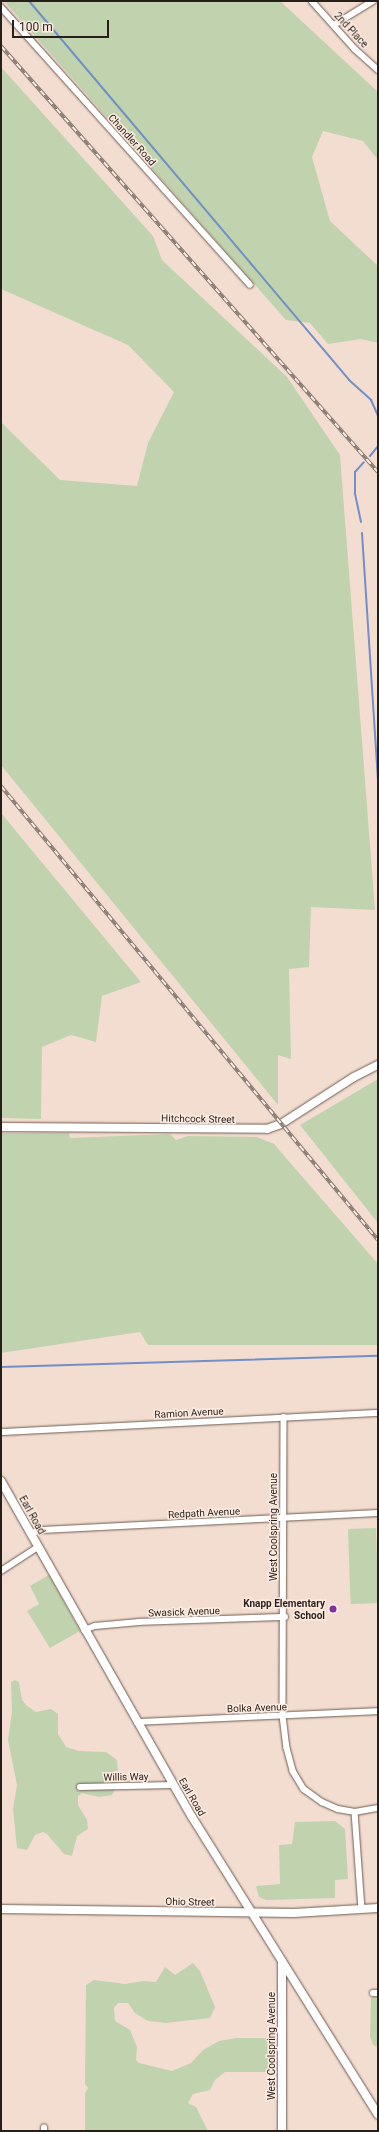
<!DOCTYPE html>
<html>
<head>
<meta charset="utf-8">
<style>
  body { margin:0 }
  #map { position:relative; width:379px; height:2132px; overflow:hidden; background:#f3ddd1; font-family:Roboto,sans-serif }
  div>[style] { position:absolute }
  .green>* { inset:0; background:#c0d3ae; transform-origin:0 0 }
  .stream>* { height:2px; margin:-1px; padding:0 1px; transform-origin:1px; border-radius:1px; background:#728fc6 }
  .roads { filter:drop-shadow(0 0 1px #6e5b50) drop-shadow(0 0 1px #6e5b50) }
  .street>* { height:5.5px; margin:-2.75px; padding:0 2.75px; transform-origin:2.75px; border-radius:2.75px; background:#fff }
  .secondary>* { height:8px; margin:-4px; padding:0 4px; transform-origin:4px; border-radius:4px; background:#fff }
  .rail>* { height:3.5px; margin-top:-1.75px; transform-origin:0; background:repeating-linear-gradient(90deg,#fdebe1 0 6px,#887971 0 12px); box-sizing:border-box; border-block:1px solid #887971 }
  .dots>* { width:11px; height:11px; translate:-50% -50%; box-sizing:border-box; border:2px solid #fdebe1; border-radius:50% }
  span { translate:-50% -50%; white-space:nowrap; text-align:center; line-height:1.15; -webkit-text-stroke:3px #fdebe1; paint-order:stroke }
  .street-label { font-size:10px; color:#271f1a }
  .poi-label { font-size:10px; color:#271f1a; font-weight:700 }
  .right { translate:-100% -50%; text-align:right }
  .frame { position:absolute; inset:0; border:2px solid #271f1a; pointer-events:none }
  .scale { position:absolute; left:12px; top:20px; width:97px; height:18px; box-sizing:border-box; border:2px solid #271f1a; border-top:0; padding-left:5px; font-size:12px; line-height:14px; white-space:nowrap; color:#271f1a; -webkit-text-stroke:3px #fdebe1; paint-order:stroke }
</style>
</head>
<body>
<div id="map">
  <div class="green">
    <div style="clip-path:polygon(4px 1px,280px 1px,378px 92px,378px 160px,363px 141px,323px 131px,312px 157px,330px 221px,378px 266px,378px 343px,361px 339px,328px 344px,310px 323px,286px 320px)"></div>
    <div style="clip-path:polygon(1px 67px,153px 236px,162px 260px,287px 377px,340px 455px,375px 910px,311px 907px,309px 967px,289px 969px,291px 1059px,278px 1055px,278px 1105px,1px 765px,1px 422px,60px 480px,137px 486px,148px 443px,174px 392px,128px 345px,1px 289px)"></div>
    <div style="clip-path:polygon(1px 813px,141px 982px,102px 996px,96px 1042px,71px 1035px,42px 1047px,41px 1119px,1px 1118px)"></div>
    <div style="clip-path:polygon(378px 1079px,378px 1223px,300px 1125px)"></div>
    <div style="clip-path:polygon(1px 1133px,69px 1133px,70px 1138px,170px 1134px,176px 1140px,188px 1136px,257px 1137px,274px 1144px,378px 1264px,378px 1345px,148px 1345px,140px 1332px,1px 1353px)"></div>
    <div style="left:376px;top:1528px;width:75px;height:28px;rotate:88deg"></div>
    <div style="clip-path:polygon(49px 1575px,80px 1631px,50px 1648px,27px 1611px,39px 1604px,30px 1586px)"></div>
    <div style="clip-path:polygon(15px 1680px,19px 1682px,22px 1700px,27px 1706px,36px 1712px,51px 1709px,58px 1714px,58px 1734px,66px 1747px,79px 1751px,106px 1752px,117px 1760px,119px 1783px,112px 1795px,99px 1797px,82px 1793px,78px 1796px,78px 1805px,87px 1820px,88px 1829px,77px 1836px,72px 1856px,64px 1854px,47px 1834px,43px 1832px,35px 1835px,27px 1850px,17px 1848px,13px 1809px,17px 1785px,8px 1740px,12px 1711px,11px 1682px)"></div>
    <div style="clip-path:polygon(335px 1821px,345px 1829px,348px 1879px,335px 1880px,335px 1898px,266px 1900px,259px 1897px,256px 1886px,280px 1884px,279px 1845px,292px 1844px,295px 1822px)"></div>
    <div style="clip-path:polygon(193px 1963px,200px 1971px,215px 2007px,210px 2018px,166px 2023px,148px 2021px,135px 2013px,128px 2003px,118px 2003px,114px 2008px,115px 2021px,130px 2030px,137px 2047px,136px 2060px,139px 2063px,172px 2071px,191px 2063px,203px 2050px,219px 2041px,236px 2038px,275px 2038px,275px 2072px,225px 2072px,215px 2080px,210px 2090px,193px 2094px,188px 2103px,196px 2107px,208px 2131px,85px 2131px,85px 2093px,88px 2088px,85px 2084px,86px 1985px,94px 1980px,125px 1984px,143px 1981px,156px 1982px,165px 1967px,175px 1975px)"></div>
    <div style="clip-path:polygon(371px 1997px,378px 1997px,378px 2047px,373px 2045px,370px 2036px)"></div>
  </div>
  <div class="stream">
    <div style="left:29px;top:1px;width:496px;rotate:49.8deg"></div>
    <div style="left:349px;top:380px;width:30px;rotate:42deg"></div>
    <div style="left:371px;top:400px;width:17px;rotate:66deg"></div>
    <div style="left:370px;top:456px;width:13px;rotate:-51deg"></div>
    <div style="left:361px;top:522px;width:29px;rotate:-102deg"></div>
    <div style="left:355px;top:494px;width:22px;rotate:-90deg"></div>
    <div style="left:355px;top:472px;width:13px;rotate:-48deg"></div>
    <div style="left:362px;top:533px;width:250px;rotate:86.3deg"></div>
    <div style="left:1px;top:1367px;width:377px;rotate:-1.7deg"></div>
  </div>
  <div class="roads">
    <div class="street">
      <div style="left:312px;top:1px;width:64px;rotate:48.1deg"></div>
      <div style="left:355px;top:49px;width:31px;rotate:42deg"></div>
      <div style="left:1px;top:7px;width:373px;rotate:48.1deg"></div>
      <div style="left:334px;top:25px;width:46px;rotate:-31.6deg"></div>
      <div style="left:284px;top:1417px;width:299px;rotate:90.2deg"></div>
      <div style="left:283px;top:1716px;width:32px;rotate:83deg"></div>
      <div style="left:287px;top:1748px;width:24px;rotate:75deg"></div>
      <div style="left:293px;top:1771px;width:21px;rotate:59deg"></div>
      <div style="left:304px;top:1789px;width:22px;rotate:36deg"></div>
      <div style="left:322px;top:1802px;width:17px;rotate:24deg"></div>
      <div style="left:338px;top:1809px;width:17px;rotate:10deg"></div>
      <div style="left:355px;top:1812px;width:23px;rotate:-10deg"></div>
      <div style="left:1px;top:1432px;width:377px;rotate:-2.9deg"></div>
      <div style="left:32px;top:1533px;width:10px;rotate:-17deg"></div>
      <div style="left:42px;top:1530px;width:336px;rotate:-2.9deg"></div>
      <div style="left:1px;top:1571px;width:44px;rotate:-33deg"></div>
      <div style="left:84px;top:1630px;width:12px;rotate:-20deg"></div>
      <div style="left:95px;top:1626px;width:44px;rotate:-5.2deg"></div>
      <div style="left:139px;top:1622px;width:146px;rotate:-2deg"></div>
      <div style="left:137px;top:1722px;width:241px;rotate:-2.6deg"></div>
      <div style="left:80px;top:1787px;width:93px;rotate:-1.2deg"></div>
      <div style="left:355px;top:1812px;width:97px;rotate:85.9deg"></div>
      <div style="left:373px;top:1993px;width:5px"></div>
      <div style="left:44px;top:2131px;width:3px;rotate:-90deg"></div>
    </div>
    <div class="secondary">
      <div style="left:1px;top:1127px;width:266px;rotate:0.4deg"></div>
      <div style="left:267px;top:1129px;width:15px;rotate:-20deg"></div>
      <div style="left:281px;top:1124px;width:87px;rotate:-32.8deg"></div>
      <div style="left:354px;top:1077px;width:27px;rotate:-27deg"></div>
      <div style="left:1px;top:1481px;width:386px;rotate:60.4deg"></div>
      <div style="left:192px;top:1817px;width:351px;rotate:58deg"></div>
      <div style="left:1px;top:1909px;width:293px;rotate:0.8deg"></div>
      <div style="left:294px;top:1913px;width:84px;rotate:-3.4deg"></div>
      <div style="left:282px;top:2131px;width:169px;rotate:-90deg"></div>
    </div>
  </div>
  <div class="rail">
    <div style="left:1px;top:46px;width:569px;rotate:48.49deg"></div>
    <div style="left:1px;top:786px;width:590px;rotate:50.29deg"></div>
  </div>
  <div class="dots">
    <div style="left:333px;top:1609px;background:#7e2fa0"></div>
  </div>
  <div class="street-label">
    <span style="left:351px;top:30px;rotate:47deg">2nd Place</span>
    <span style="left:132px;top:140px;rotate:48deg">Chandler Road</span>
    <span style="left:198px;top:1119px;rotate:1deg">Hitchcock Street</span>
    <span style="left:189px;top:1413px;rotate:-3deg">Ramion Avenue</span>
    <span style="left:204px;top:1513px;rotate:-3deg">Redpath Avenue</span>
    <span style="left:32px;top:1515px;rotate:61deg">Earl Road</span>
    <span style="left:274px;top:1527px;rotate:-90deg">West Coolspring Avenue</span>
    <span style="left:184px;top:1612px;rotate:-2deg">Swasick Avenue</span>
    <span style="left:257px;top:1708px;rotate:-2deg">Bolka Avenue</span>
    <span style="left:126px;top:1777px;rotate:-1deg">Willis Way</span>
    <span style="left:192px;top:1797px;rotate:60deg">Earl Road</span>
    <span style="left:190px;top:1902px;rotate:1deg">Ohio Street</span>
    <span style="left:272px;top:2046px;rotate:-90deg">West Coolspring Avenue</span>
  </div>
  <div class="poi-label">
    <span class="right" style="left:325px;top:1609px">Knapp Elementary<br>School</span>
  </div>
  <div class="frame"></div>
  <div class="scale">100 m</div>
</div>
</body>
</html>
